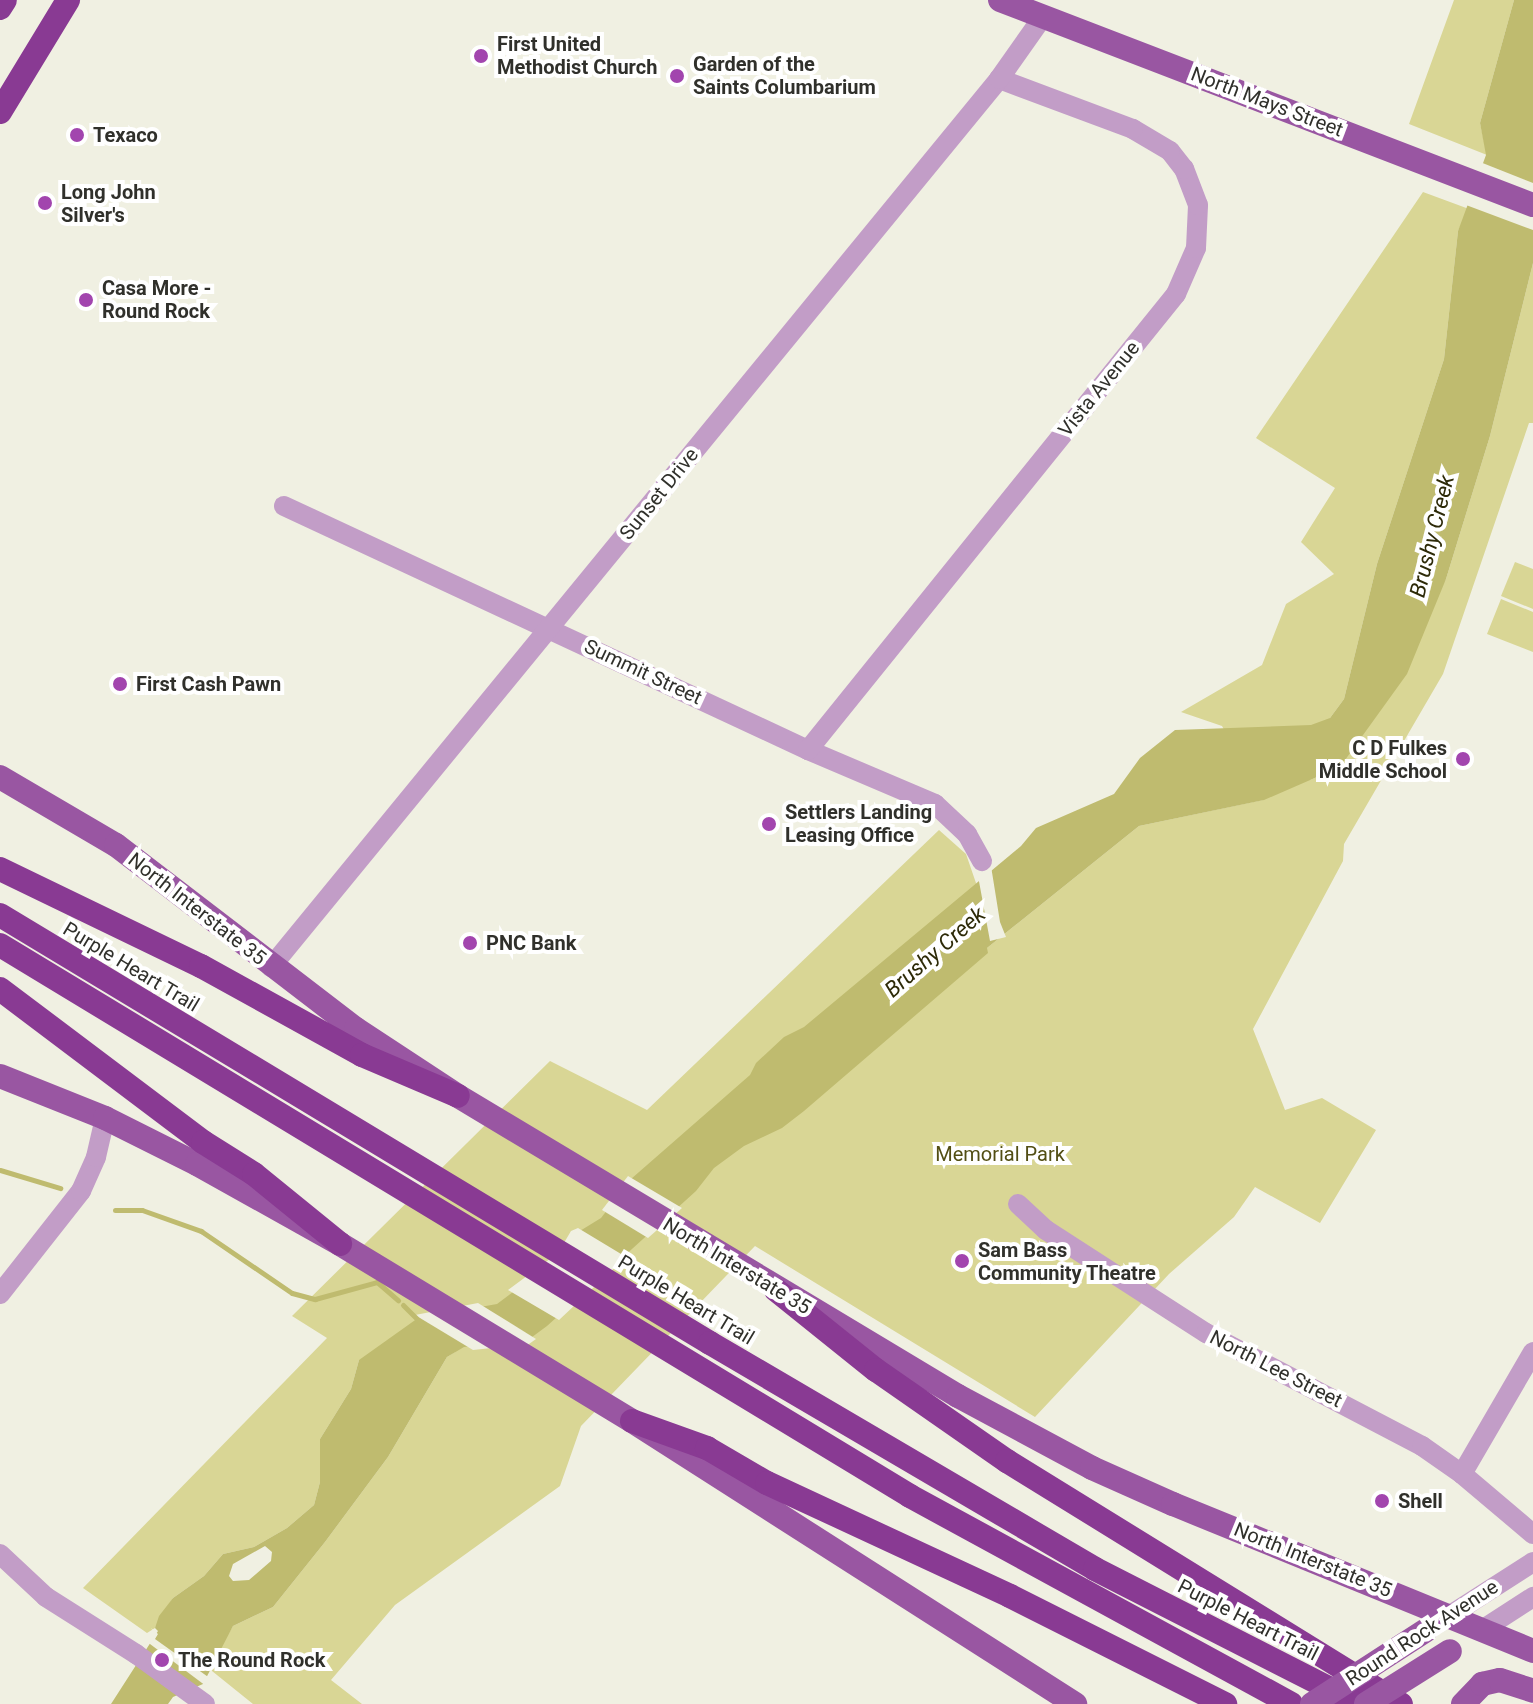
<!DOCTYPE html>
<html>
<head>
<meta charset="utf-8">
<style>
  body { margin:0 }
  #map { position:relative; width:1533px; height:1704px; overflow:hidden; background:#f0f0e2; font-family:Roboto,sans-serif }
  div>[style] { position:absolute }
  .green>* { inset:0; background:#d9d695 }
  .water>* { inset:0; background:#bfbb6f }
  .pier>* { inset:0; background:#f0f0e2 }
  .stream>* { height:5px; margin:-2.5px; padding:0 2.5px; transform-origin:2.5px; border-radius:2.5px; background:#bfbb6f }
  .minor>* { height:20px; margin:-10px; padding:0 10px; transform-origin:10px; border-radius:10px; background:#c29dc7 }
  .major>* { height:24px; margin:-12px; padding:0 12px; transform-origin:12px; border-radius:12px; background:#9956a2 }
  .highway>* { height:24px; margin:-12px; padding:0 12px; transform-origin:12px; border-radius:12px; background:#893a93 }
  .major-bridge>* { height:24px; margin:-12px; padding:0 12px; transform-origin:12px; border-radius:12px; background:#9956a2 }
  .dots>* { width:22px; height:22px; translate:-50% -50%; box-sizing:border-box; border:4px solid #fff; border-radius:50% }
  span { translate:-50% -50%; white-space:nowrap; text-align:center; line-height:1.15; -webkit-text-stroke:8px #fff; paint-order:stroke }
  .poi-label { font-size:20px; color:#30302b; font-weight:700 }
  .left { translate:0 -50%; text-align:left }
  .right { translate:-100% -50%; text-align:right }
  .street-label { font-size:20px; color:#30302b }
  .park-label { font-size:20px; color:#524e14 }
  .water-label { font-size:22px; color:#2d2a08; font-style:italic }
</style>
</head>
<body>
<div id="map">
  <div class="green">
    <div style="clip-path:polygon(1454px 0,1514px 0,1480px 123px,1487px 155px,1409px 124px)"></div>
    <div style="clip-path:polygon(1423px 192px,1469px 209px,1458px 231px,1444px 359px,1377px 564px,1344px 699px,1330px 718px,1310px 780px,1340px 767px,1446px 579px,1490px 436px,1533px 263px,1533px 423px,1529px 423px,1443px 674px,1344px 844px,1343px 861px,1253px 1029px,1285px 1110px,1322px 1098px,1376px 1130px,1320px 1223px,1255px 1187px,1234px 1217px,1169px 1274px,1035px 1417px,755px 1246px,581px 1426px,560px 1486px,395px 1605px,331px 1680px,362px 1704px,253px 1704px,212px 1671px,212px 1661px,233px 1626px,273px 1607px,325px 1542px,388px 1457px,447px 1357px,455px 1352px,359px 1360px,351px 1389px,320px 1439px,320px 1482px,314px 1505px,287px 1528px,254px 1547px,223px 1554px,204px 1576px,173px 1598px,155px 1628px,147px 1633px,83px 1588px,327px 1338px,292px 1316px,550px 1061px,647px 1110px,939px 830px,966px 854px,976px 883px,987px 948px,1139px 826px,1263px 800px,1222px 726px,1181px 712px,1262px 665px,1286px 604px,1334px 574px,1301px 542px,1335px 488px,1256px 438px)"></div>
    <div style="clip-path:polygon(1515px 562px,1533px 569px,1533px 609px,1501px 596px)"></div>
    <div style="clip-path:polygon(1501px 599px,1533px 612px,1533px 652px,1487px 634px)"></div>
  </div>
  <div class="water">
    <div style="clip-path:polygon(evenodd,1514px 0,1533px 0,1533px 263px,1490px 436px,1446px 579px,1407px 674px,1340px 767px,1264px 800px,1139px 826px,987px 948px,988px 953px,804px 1111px,782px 1128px,744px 1146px,714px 1168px,696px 1191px,547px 1326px,528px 1340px,464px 1347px,447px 1357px,388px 1457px,325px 1542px,273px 1607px,233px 1626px,203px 1684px,173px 1697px,168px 1704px,111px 1704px,158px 1631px,155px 1628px,159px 1616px,173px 1598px,204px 1576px,223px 1554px,254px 1547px,287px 1528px,314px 1505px,320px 1482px,320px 1439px,351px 1389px,359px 1360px,418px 1318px,497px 1304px,561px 1256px,575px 1234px,601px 1218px,631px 1179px,750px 1075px,756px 1063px,784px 1037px,804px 1027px,1021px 846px,1036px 828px,1114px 794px,1140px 758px,1175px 730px,1311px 725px,1330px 718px,1344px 699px,1377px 564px,1444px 359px,1458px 231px,1486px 155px,1480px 123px,1514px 0,265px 1546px,272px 1552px,271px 1561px,249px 1580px,233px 1581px,229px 1576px,233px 1564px,265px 1546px)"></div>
  </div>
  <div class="pier">
    <div style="clip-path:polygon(1480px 162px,1533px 183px,1533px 230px,1466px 205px)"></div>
    <div style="clip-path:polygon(991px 866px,1000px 922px,1006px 937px,990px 941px,978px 876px)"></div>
    <div style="clip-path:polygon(628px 1176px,682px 1208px,648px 1238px,602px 1210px)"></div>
    <div style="clip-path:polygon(578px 1228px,626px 1257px,559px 1320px,508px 1290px,558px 1253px,571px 1231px)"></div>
    <div style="clip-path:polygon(478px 1303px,536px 1339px,529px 1344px,473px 1350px,415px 1315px)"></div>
    <div style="clip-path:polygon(151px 1628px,158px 1634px,155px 1639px,211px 1679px,206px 1686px,146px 1641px,153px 1631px)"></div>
  </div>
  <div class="stream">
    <div style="left:0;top:1170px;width:63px;rotate:16.7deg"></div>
    <div style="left:115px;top:1210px;width:27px"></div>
    <div style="left:142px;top:1210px;width:63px;rotate:19.6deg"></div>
    <div style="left:201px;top:1231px;width:110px;rotate:34.3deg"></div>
    <div style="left:292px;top:1293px;width:24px;rotate:15deg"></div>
    <div style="left:315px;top:1299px;width:64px;rotate:-15.3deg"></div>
    <div style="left:377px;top:1282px;width:28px;rotate:41deg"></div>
    <div style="left:403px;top:1305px;width:27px;rotate:45deg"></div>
  </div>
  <div class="minor">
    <div style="left:284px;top:506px;width:578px;rotate:24.97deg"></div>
    <div style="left:808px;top:750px;width:138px;rotate:23deg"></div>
    <div style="left:935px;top:804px;width:44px;rotate:43.2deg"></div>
    <div style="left:967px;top:834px;width:31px;rotate:61deg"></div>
    <div style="left:808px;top:750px;width:586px;rotate:-51.1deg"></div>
    <div style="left:1176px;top:294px;width:50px;rotate:-66.5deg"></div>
    <div style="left:1196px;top:248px;width:43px;rotate:-87.3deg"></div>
    <div style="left:1198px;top:205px;width:39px;rotate:-111deg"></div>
    <div style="left:1184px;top:169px;width:23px;rotate:-128deg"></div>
    <div style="left:1170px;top:151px;width:43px;rotate:-149.3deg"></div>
    <div style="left:1133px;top:129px;width:143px;rotate:-159.5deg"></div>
    <div style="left:271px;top:967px;width:1148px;rotate:-50.65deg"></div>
    <div style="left:999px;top:79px;width:75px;rotate:-54.8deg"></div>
    <div style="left:1018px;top:1204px;width:38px;rotate:43deg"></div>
    <div style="left:1046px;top:1230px;width:190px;rotate:32.8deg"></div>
    <div style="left:1206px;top:1333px;width:244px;rotate:27.6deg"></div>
    <div style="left:1422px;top:1446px;width:49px;rotate:35deg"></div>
    <div style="left:1462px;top:1474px;width:93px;rotate:40.2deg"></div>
    <div style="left:0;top:1294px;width:131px;rotate:-51.8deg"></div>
    <div style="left:81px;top:1191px;width:37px;rotate:-66deg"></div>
    <div style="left:96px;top:1157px;width:40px;rotate:-77deg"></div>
    <div style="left:1462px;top:1474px;width:141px;rotate:-59.8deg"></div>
    <div style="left:0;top:1554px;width:63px;rotate:43.1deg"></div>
    <div style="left:46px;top:1597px;width:107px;rotate:32.3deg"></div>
    <div style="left:136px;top:1654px;width:85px;rotate:35.9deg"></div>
    <div style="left:1449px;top:1616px;width:100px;rotate:-32.7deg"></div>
    <div style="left:1482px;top:1630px;width:61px;rotate:-32.9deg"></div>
  </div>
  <div class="major">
    <div style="left:1000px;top:0;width:571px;rotate:21.04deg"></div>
    <div style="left:0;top:777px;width:134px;rotate:30.4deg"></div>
    <div style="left:116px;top:845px;width:302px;rotate:37.5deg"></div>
    <div style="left:356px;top:1029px;width:122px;rotate:33.3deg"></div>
    <div style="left:458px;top:1096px;width:583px;rotate:30.96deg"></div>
    <div style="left:958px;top:1396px;width:152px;rotate:28.2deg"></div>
    <div style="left:1092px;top:1468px;width:89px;rotate:24deg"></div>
    <div style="left:1173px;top:1504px;width:389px;rotate:22.2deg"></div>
    <div style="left:0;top:1076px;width:113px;rotate:21.8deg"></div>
    <div style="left:105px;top:1118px;width:103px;rotate:26.6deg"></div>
    <div style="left:197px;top:1164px;width:164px;rotate:29.2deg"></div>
    <div style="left:340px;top:1244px;width:341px;rotate:31.2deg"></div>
    <div style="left:632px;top:1421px;width:526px;rotate:32.57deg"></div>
    <div style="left:1463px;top:1704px;width:28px;rotate:-46deg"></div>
    <div style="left:1482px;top:1684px;width:18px;rotate:-13deg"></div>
    <div style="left:1500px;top:1680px;width:35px;rotate:18deg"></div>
  </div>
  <div class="highway">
    <div style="left:0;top:8px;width:9px;rotate:-58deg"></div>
    <div style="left:0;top:112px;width:131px;rotate:-58.7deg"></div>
    <div style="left:0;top:869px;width:223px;rotate:25.8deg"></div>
    <div style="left:201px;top:966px;width:184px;rotate:28.9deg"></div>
    <div style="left:362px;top:1055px;width:104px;rotate:23.1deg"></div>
    <div style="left:0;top:915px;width:829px;rotate:31.08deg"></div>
    <div style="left:710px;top:1343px;width:446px;rotate:30.4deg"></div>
    <div style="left:1095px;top:1569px;width:297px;rotate:27deg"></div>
    <div style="left:0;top:945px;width:1064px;rotate:31.19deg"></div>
    <div style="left:910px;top:1496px;width:434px;rotate:28.6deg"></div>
    <div style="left:0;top:989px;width:254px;rotate:37deg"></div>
    <div style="left:203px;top:1142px;width:60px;rotate:32.1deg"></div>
    <div style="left:254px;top:1174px;width:111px;rotate:39.1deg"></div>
    <div style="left:776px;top:1290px;width:128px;rotate:38.7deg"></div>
    <div style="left:876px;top:1370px;width:160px;rotate:34.8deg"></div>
    <div style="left:1007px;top:1461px;width:463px;rotate:31.7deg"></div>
    <div style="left:632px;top:1421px;width:80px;rotate:19.8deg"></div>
    <div style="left:707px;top:1448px;width:69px;rotate:30.3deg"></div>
    <div style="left:767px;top:1483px;width:268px;rotate:24.9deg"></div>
    <div style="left:1010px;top:1596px;width:241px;rotate:26.7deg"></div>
  </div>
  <div class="major-bridge">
    <div style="left:1312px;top:1704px;width:135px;rotate:-32.9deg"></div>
    <div style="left:1366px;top:1704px;width:99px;rotate:-32.2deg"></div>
  </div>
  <div class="dots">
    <div style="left:481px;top:56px;background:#a245ae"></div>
    <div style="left:677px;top:76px;background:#a245ae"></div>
    <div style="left:77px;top:135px;background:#a245ae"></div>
    <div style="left:45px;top:203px;background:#a245ae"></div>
    <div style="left:86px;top:300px;background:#a245ae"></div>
    <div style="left:120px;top:684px;background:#a245ae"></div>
    <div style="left:1463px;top:759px;background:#a245ae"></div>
    <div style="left:769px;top:824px;background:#a245ae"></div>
    <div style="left:470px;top:943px;background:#a245ae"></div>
    <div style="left:962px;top:1261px;background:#a245ae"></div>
    <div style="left:1382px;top:1501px;background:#a245ae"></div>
    <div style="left:162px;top:1660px;background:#a245ae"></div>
  </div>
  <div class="poi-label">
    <span class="left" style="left:497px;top:56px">First United<br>Methodist Church</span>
    <span class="left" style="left:693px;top:76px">Garden of the<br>Saints Columbarium</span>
    <span class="left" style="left:93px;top:135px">Texaco</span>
    <span class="left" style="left:61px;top:204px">Long John<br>Silver's</span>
    <span class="left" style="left:102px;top:300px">Casa More -<br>Round Rock</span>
    <span class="left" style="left:136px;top:684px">First Cash Pawn</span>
    <span class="right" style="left:1447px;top:760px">C D Fulkes<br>Middle School</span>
    <span class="left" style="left:785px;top:824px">Settlers Landing<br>Leasing Office</span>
    <span class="left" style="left:486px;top:943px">PNC Bank</span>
    <span class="left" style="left:978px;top:1262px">Sam Bass<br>Community Theatre</span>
    <span class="left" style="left:1398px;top:1501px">Shell</span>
    <span class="left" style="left:178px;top:1660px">The Round Rock</span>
  </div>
  <div class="street-label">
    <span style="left:1267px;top:102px;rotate:21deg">North Mays Street</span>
    <span style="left:1099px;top:389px;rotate:-51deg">Vista Avenue</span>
    <span style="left:659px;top:494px;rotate:-51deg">Sunset Drive</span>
    <span style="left:643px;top:672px;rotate:25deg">Summit Street</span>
    <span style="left:197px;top:909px;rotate:38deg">North Interstate 35</span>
    <span style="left:131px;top:967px;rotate:31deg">Purple Heart Trail</span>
    <span style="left:737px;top:1266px;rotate:31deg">North Interstate 35</span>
    <span style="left:686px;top:1300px;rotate:31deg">Purple Heart Trail</span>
    <span style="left:1276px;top:1369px;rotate:27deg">North Lee Street</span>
    <span style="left:1313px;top:1560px;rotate:22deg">North Interstate 35</span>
    <span style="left:1248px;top:1620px;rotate:27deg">Purple Heart Trail</span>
    <span style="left:1422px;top:1633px;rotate:-33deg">Round Rock Avenue</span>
  </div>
  <div class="park-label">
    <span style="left:1000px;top:1154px">Memorial Park</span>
  </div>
  <div class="water-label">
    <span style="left:1432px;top:536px;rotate:-76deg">Brushy Creek</span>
    <span style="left:935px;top:952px;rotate:-41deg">Brushy Creek</span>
  </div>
</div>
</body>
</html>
